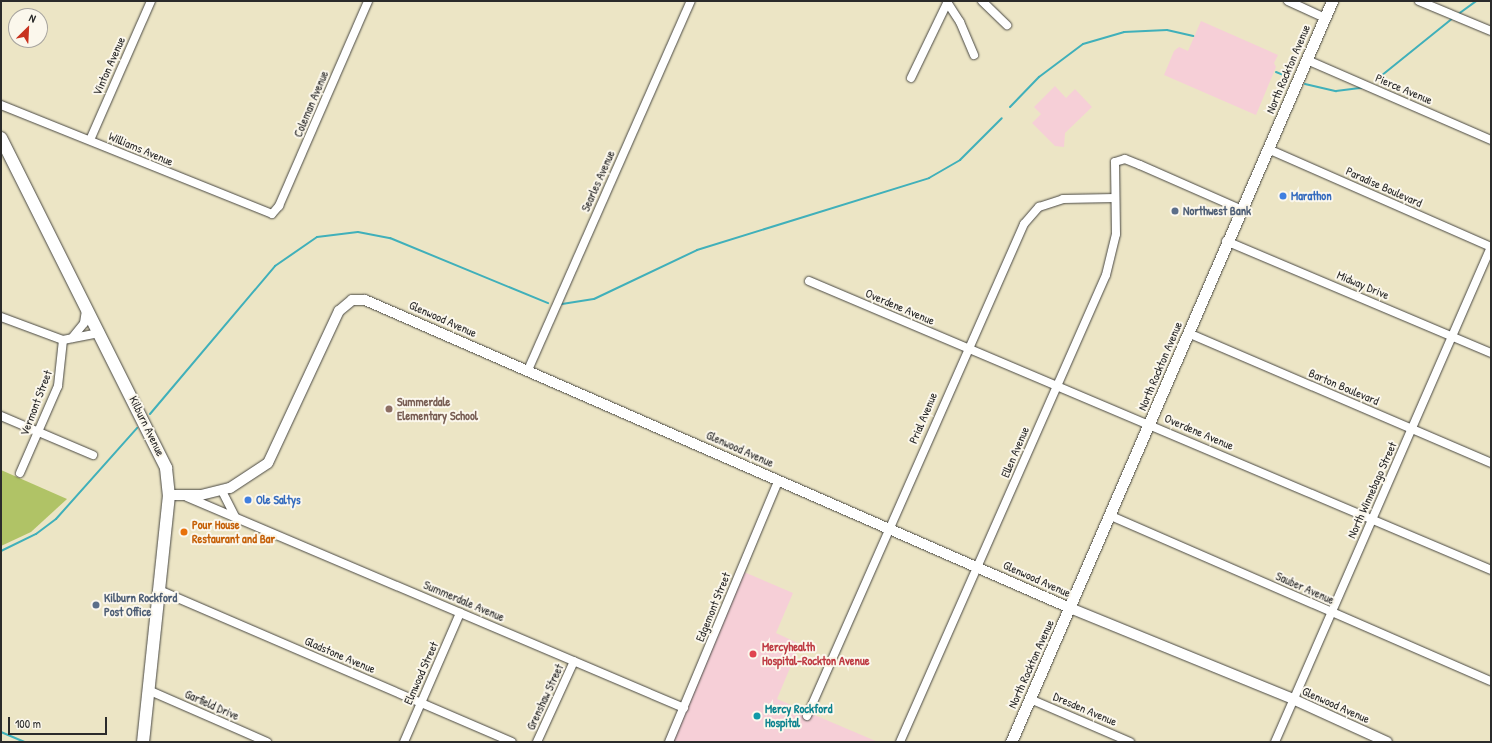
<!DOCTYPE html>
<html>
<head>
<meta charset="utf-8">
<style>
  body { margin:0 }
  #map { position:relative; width:1492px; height:743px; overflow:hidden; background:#ece5c5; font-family:"Patrick Hand",sans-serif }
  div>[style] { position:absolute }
  .built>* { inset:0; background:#f6cfd7 }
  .green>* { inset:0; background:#b0c366 }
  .stream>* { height:2px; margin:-1px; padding:0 1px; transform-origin:1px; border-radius:1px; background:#40b0ba }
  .roads { filter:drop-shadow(0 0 1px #484742) drop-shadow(0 0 1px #484742) }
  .minor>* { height:8px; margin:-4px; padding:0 4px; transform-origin:4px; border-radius:4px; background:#fff }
  .tertiary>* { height:10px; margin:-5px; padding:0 5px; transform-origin:5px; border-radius:5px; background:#fff }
  .secondary>* { height:11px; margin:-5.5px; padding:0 5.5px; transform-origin:5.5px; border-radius:5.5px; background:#fff }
  .primary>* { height:12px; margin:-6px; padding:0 6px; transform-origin:6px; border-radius:6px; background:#fff }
  .dots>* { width:11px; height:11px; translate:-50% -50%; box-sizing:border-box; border:2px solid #fbf7ec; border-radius:50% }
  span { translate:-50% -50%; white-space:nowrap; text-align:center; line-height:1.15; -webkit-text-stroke:4px #fbf7ec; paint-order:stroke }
  .street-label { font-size:12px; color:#2b2b2b }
  .shop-label { font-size:12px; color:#366cbe; font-weight:700 }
  .left { translate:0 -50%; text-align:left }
  .service-label { font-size:12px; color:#4e5e75; font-weight:700 }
  .education-label { font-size:12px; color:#785e54; font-weight:700 }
  .food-label { font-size:12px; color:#c56008; font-weight:700 }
  .health-label { font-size:12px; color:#be3a42; font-weight:700 }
  .culture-label { font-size:12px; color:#0d838f; font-weight:700 }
  .frame { position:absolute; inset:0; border:2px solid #2b2b2b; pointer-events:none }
  .north { position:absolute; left:8px; top:8px; width:40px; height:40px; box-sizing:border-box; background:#fbf7ec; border:1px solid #a8a59f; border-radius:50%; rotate:24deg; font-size:11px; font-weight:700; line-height:16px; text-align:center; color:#2b2b2b }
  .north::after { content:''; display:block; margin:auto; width:14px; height:18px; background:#c8321e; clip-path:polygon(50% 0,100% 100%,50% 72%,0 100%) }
  .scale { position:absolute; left:8px; top:717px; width:99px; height:18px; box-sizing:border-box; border:2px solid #2b2b2b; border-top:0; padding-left:5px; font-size:12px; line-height:14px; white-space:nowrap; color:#2b2b2b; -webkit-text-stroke:3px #fbf7ec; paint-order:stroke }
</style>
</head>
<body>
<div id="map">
  <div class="built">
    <div style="clip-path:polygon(1201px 21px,1278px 55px,1274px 63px,1276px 67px,1256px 115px,1164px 75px,1174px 51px,1179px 47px,1188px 51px)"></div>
    <div style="clip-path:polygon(1055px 86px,1066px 98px,1075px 89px,1092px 107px,1065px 133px,1064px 147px,1055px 146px,1032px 123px,1041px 114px,1034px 107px)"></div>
    <div style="clip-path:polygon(744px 572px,793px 593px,776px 633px,800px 644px,777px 699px,878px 742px,671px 742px)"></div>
  </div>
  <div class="green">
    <div style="clip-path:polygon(1px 470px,67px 499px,31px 532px,1px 546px)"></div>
  </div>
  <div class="stream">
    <div style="left:1457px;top:15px;width:24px;rotate:-36deg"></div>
    <div style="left:1276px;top:72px;width:11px;rotate:22deg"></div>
    <div style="left:1376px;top:80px;width:100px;rotate:-38.9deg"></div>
    <div style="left:1305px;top:84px;width:32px;rotate:13deg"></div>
    <div style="left:1336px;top:91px;width:26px;rotate:-7deg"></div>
    <div style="left:1010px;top:107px;width:42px;rotate:-46deg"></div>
    <div style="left:1039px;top:77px;width:55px;rotate:-36.9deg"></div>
    <div style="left:1083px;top:44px;width:43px;rotate:-16.3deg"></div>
    <div style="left:1124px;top:32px;width:43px;rotate:-2.7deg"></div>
    <div style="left:1167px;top:30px;width:27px;rotate:13deg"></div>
    <div style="left:562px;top:304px;width:32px;rotate:-9deg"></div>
    <div style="left:594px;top:299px;width:114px;rotate:-25.4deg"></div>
    <div style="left:697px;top:250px;width:243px;rotate:-17.2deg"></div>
    <div style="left:929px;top:178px;width:36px;rotate:-30deg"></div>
    <div style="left:960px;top:160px;width:59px;rotate:-45deg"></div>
    <div style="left:150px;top:414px;width:194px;rotate:-49.8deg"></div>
    <div style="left:275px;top:266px;width:51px;rotate:-34.6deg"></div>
    <div style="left:317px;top:237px;width:41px;rotate:-7deg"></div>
    <div style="left:358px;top:232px;width:33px;rotate:11deg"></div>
    <div style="left:390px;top:238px;width:171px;rotate:22.4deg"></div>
    <div style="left:1px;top:551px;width:39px;rotate:-26deg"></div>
    <div style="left:36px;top:534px;width:25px;rotate:-37deg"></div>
    <div style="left:56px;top:519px;width:122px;rotate:-48.3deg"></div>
    <div style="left:1px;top:732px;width:25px;rotate:23deg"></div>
  </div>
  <div class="roads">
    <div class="minor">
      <div style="left:982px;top:1px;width:35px;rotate:44deg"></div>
      <div style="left:1288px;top:1px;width:41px;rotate:24.7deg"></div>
      <div style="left:1419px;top:1px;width:78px;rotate:22.6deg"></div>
      <div style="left:947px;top:2px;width:24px;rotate:57deg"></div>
      <div style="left:960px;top:22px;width:36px;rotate:67deg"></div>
      <div style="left:1307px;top:60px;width:201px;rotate:23.5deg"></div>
      <div style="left:911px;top:78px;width:85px;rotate:-64.3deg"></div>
      <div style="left:1px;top:105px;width:292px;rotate:21.9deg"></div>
      <div style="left:272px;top:214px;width:11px;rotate:-49deg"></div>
      <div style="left:279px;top:206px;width:223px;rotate:-66.5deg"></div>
      <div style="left:90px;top:140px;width:152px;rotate:-66.3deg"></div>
      <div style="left:1268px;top:149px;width:244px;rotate:23.7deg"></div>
      <div style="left:1226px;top:241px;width:288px;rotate:22.9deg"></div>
      <div style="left:809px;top:281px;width:741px;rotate:22.96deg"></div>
      <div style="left:1px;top:317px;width:66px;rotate:20.4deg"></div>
      <div style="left:63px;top:340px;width:38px;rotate:-11deg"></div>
      <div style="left:1188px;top:333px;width:330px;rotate:23.2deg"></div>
      <div style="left:72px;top:338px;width:19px;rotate:-51deg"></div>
      <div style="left:84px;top:323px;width:13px;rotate:-81deg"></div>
      <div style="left:528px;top:370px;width:403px;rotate:-66.2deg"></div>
      <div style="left:1px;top:416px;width:100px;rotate:23deg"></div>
      <div style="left:20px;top:473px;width:95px;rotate:-66.4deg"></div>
      <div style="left:58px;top:386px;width:46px;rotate:-83.8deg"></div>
      <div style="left:222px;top:491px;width:28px;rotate:63deg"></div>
      <div style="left:187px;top:497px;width:540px;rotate:23deg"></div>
      <div style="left:1111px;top:516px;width:414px;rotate:23.5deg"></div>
      <div style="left:159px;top:590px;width:384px;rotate:23.3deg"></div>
      <div style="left:148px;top:690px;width:130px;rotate:23.6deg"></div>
      <div style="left:1030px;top:699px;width:109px;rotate:23.3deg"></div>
      <div style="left:807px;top:716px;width:538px;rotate:-66.2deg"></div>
      <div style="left:1024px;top:224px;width:23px;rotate:-49deg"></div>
      <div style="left:1039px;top:207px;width:25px;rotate:-18deg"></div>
      <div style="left:1063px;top:199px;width:52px;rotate:-1.1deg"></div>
      <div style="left:404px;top:742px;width:141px;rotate:-66.5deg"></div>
      <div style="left:537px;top:742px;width:89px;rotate:-65.4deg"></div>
      <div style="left:669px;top:742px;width:283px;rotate:-67.3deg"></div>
      <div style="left:900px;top:742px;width:510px;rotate:-66.2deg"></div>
      <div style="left:1106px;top:275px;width:42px;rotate:-76.3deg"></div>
      <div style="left:1116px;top:234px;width:72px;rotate:-90.8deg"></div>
      <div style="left:1115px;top:162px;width:10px;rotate:-17deg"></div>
      <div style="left:1125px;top:159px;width:16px;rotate:22deg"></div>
      <div style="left:1140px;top:165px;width:109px;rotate:23.7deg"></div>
      <div style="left:1275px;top:742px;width:540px;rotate:-66.43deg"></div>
    </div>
    <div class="tertiary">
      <div style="left:169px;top:495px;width:32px"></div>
      <div style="left:201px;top:495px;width:30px;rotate:-14deg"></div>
      <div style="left:230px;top:488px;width:45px;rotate:-33.3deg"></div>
      <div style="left:268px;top:463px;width:168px;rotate:-65deg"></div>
      <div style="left:339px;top:311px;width:17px;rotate:-40deg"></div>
      <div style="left:352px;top:300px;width:13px"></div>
      <div style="left:365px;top:300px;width:769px;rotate:23.6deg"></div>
      <div style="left:1070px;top:608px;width:243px;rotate:22.2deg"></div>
      <div style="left:1295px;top:700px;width:101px;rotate:24.5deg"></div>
    </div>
    <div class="secondary">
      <div style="left:1011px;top:742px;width:808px;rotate:-66.58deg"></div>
    </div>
    <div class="primary">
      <div style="left:1px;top:138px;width:369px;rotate:63.4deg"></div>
      <div style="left:166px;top:468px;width:27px;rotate:84deg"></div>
      <div style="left:169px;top:495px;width:248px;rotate:96deg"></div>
    </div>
  </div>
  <div class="dots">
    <div style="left:1283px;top:196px;background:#3f7fe0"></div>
    <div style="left:1175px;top:211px;background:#5c6f8a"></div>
    <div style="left:389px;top:409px;background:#8d6e63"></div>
    <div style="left:248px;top:500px;background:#3f7fe0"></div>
    <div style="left:184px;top:532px;background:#e8710a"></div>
    <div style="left:96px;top:605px;background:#5c6f8a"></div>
    <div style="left:753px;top:654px;background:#e0444e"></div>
    <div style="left:757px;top:716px;background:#0f9aa8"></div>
  </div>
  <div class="street-label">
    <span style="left:109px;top:66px;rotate:-66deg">Vinton Avenue</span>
    <span style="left:1288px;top:69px;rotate:-67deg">North Rockton Avenue</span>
    <span style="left:1404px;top:89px;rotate:23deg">Pierce Avenue</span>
    <span style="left:311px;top:104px;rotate:-67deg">Coleman Avenue</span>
    <span style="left:141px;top:149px;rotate:23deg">Williams Avenue</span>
    <span style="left:598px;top:181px;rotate:-66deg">Searles Avenue</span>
    <span style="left:1384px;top:187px;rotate:24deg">Paradise Boulevard</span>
    <span style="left:1363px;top:285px;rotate:23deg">Midway Drive</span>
    <span style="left:900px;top:307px;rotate:23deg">Overdene Avenue</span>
    <span style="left:443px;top:319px;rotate:24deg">Glenwood Avenue</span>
    <span style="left:1160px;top:366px;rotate:-67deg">North Rockton Avenue</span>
    <span style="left:1344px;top:387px;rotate:23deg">Barton Boulevard</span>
    <span style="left:36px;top:403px;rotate:-69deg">Vermont Street</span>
    <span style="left:923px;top:418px;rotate:-67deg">Prial Avenue</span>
    <span style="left:147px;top:426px;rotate:64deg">Kilburn Avenue</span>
    <span style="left:1199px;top:432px;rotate:23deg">Overdene Avenue</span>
    <span style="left:740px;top:449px;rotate:24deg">Glenwood Avenue</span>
    <span style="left:1015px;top:452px;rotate:-67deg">Ellen Avenue</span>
    <span style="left:1372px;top:490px;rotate:-66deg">North Winnebago Street</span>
    <span style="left:1037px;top:579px;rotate:24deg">Glenwood Avenue</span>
    <span style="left:1305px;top:588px;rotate:24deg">Sauber Avenue</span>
    <span style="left:464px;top:601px;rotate:23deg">Summerdale Avenue</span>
    <span style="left:713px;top:607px;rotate:-68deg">Edgemont Street</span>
    <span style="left:340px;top:655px;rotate:23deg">Gladstone Avenue</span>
    <span style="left:1031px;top:664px;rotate:-66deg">North Rockton Avenue</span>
    <span style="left:421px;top:673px;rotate:-66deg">Elmwood Street</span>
    <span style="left:545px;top:697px;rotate:-65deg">Grenshaw Street</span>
    <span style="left:212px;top:705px;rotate:24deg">Garfield Drive</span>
    <span style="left:1336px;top:705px;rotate:24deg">Glenwood Avenue</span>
    <span style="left:1085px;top:709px;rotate:23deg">Dresden Avenue</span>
  </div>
  <div class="shop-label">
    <span class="left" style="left:1291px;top:196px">Marathon</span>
    <span class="left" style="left:256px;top:500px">Ole Saltys</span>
  </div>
  <div class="service-label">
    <span class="left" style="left:1183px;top:211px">Northwest Bank</span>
    <span class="left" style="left:104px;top:605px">Kilburn Rockford<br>Post Office</span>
  </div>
  <div class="education-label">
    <span class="left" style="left:397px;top:409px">Summerdale<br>Elementary School</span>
  </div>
  <div class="food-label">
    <span class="left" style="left:192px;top:532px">Pour House<br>Restaurant and Bar</span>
  </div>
  <div class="health-label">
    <span class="left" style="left:762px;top:654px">Mercyhealth<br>Hospital–Rockton Avenue</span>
  </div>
  <div class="culture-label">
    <span class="left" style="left:765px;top:716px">Mercy Rockford<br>Hospital</span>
  </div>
  <div class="frame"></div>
  <div class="north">N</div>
  <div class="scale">100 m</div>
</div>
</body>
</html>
